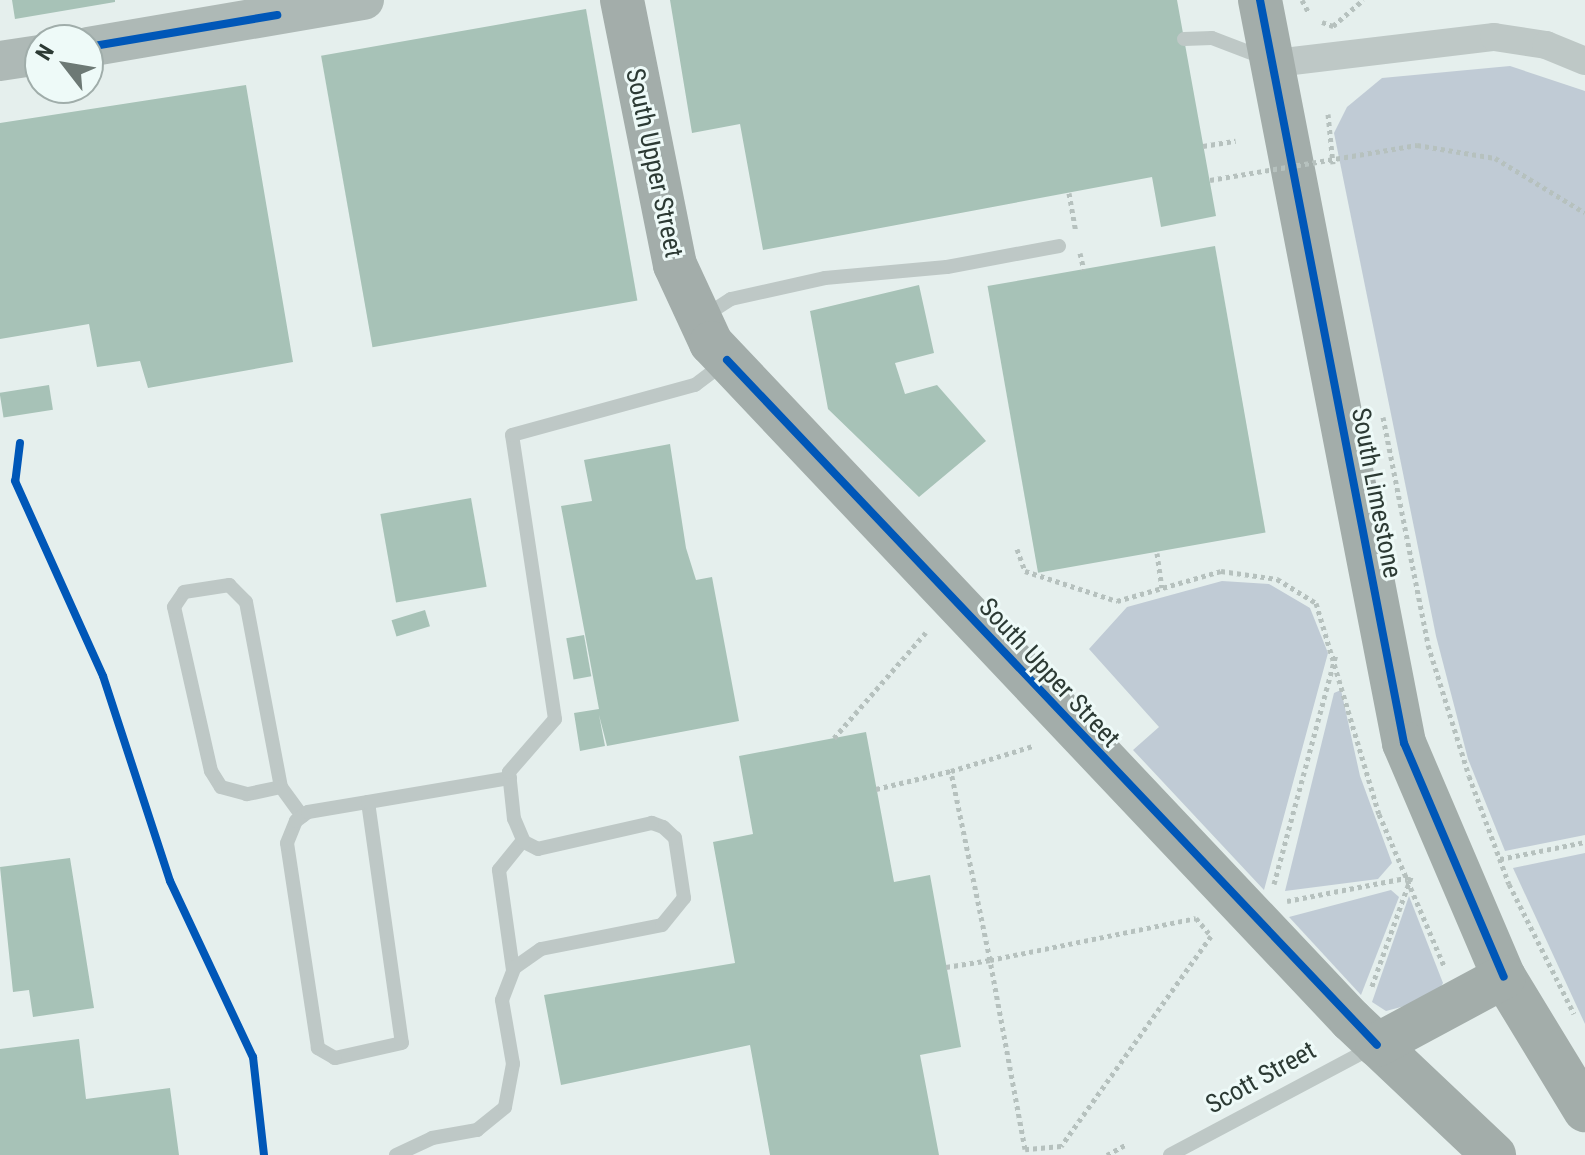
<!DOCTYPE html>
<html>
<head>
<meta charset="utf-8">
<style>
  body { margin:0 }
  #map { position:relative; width:1585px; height:1155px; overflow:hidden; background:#e5efed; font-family:"Roboto Condensed",sans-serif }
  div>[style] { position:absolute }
  .green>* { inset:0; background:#c0cbd5 }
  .building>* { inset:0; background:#a7c2b7; transform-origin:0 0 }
  .path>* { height:5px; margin-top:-2.5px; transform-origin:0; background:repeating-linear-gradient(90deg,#b6c1be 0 4px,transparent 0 8px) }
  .lane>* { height:14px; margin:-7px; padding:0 7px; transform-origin:7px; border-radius:7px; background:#bec8c6 }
  .street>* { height:28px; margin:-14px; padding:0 14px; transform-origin:14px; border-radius:14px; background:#bec8c6 }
  .secondary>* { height:40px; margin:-20px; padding:0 20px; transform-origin:20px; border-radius:20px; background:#aeb9b6 }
  .primary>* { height:44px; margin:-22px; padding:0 22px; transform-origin:22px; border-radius:22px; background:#a3adaa }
  .path-bridge>* { height:5px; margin-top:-2.5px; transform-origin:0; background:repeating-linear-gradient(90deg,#b6c1be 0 4px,transparent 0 8px) }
  .cycleway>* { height:8px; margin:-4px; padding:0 4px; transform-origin:4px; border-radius:4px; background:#0057b8 }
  span { translate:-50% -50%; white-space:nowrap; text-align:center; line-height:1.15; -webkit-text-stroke:6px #eefaf8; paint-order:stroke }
  .street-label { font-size:26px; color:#2c3a34 }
  .north { position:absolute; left:24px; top:24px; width:80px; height:80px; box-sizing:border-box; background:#eefaf8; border:2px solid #a0adaa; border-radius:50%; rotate:301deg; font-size:22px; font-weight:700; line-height:32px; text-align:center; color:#2c3a34 }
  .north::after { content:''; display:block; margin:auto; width:28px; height:36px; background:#6d7975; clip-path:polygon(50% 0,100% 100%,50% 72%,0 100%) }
</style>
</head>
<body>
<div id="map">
  <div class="green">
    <div style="clip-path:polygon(1510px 66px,1585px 91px,1585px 835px,1505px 851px,1468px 759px,1436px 636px,1334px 133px,1347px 107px,1382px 78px)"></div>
    <div style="clip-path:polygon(1222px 581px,1269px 584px,1310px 608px,1328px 653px,1264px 890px,1133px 750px,1159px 727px,1089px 649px,1127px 607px)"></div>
    <div style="clip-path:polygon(1341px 690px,1360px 776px,1392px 863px,1378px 879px,1285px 891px,1334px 693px)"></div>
    <div style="clip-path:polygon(1585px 853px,1585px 1024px,1513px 868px)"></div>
    <div style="clip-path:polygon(1391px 890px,1399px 897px,1361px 995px,1289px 917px)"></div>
    <div style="clip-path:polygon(1409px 896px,1443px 983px,1435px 998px,1386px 1011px,1372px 1002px)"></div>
  </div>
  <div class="building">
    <div style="clip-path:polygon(12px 0,115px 0,115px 2px,15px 19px)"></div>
    <div style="clip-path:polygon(670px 0,1177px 0,1216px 216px,1161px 227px,1152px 177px,763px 250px,740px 124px,692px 133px)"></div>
    <div style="left:586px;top:9px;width:296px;height:269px;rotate:80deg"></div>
    <div style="clip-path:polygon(246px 85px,293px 362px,148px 388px,140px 361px,97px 367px,89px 324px,0 339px,0 123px)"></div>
    <div style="left:1215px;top:246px;width:291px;height:231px;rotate:80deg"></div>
    <div style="clip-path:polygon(919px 285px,934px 353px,895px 363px,905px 394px,937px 385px,986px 441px,919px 497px,828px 409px,810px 311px)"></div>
    <div style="left:49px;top:385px;width:25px;height:50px;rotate:81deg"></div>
    <div style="clip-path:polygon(670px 444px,686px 548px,696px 580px,712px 577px,739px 721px,607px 746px,599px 715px,605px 746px,580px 751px,574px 713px,599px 709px,561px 506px,592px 501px,584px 460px)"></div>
    <div style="left:471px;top:498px;width:90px;height:92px;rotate:80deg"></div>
    <div style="left:425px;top:610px;width:17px;height:35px;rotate:73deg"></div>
    <div style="left:584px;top:635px;width:42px;height:18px;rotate:80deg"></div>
    <div style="clip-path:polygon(866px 732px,894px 882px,930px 875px,961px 1047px,920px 1055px,939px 1155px,770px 1155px,750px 1045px,561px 1085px,544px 995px,735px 963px,713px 842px,753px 834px,739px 756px)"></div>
    <div style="clip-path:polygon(70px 858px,94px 1008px,33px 1017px,29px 990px,13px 992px,0 867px)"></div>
    <div style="clip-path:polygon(79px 1039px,86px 1099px,170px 1088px,179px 1155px,0 1155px,0 1049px)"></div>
  </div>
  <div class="path">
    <div style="left:1302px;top:0;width:15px;rotate:62deg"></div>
    <div style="left:1322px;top:22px;width:12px;rotate:20deg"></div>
    <div style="left:1333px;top:26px;width:40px;rotate:-41deg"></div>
    <div style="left:1328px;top:114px;width:50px;rotate:84.3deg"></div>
    <div style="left:1203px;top:146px;width:33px;rotate:-9deg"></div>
    <div style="left:1069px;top:193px;width:39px;rotate:80deg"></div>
    <div style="left:1080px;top:253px;width:17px;rotate:77deg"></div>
    <div style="left:1383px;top:417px;width:232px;rotate:78.8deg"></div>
    <div style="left:1428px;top:645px;width:137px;rotate:72.6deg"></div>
    <div style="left:1469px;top:776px;width:115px;rotate:69.7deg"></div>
    <div style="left:1509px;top:884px;width:145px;rotate:63.4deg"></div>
    <div style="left:1017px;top:549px;width:23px;rotate:70deg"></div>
    <div style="left:1025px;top:571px;width:97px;rotate:18.1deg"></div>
    <div style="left:1117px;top:601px;width:108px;rotate:-16.1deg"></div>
    <div style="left:1221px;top:571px;width:57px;rotate:8.1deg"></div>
    <div style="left:1277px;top:579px;width:46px;rotate:31.6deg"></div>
    <div style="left:1316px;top:603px;width:220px;rotate:73.4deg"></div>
    <div style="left:1379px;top:814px;width:165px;rotate:66.8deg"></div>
    <div style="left:1157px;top:553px;width:35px;rotate:82deg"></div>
    <div style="left:834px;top:738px;width:140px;rotate:-49deg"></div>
    <div style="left:876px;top:789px;width:77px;rotate:-13.5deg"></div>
    <div style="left:1500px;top:859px;width:87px;rotate:-11.3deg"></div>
    <div style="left:1274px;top:884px;width:237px;rotate:-74.9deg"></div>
    <div style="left:1287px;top:901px;width:126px;rotate:-11deg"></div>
    <div style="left:1411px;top:877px;width:119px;rotate:109.7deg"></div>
    <div style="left:1196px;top:918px;width:23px;rotate:50deg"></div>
    <div style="left:1211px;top:936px;width:258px;rotate:125.5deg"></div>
    <div style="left:1061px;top:1146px;width:36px;rotate:175deg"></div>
    <div style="left:1025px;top:1149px;width:192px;rotate:-100.5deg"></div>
    <div style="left:990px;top:960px;width:210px;rotate:-11.5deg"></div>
    <div style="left:946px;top:967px;width:45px;rotate:-9deg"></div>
    <div style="left:990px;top:960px;width:193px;rotate:-101.7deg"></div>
    <div style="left:951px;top:771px;width:86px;rotate:-17deg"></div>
    <div style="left:1107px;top:1155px;width:21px;rotate:-29deg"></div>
  </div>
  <div class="lane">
    <div style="left:1184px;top:39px;width:28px;rotate:-2deg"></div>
    <div style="left:1212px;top:38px;width:56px;rotate:21deg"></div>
    <div style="left:703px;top:317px;width:33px;rotate:-33deg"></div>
    <div style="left:731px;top:299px;width:96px;rotate:-12.6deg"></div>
    <div style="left:825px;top:278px;width:122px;rotate:-5.2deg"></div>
    <div style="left:947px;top:267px;width:114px;rotate:-10.6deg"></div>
    <div style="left:281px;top:787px;width:35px;rotate:168deg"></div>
    <div style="left:247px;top:794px;width:27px;rotate:-165deg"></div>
    <div style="left:221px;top:787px;width:19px;rotate:-122deg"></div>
    <div style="left:211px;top:771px;width:168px;rotate:-102.7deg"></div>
    <div style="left:174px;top:607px;width:18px;rotate:-56deg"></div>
    <div style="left:184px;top:592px;width:46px;rotate:-8.8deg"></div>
    <div style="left:229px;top:585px;width:24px;rotate:45deg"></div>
    <div style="left:246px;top:602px;width:188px;rotate:79.3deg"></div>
    <div style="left:281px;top:787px;width:36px;rotate:54deg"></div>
    <div style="left:368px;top:802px;width:243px;rotate:82deg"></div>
    <div style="left:402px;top:1043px;width:69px;rotate:167.4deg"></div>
    <div style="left:335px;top:1058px;width:20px;rotate:-150deg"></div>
    <div style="left:318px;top:1048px;width:207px;rotate:-98.6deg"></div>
    <div style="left:287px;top:843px;width:24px;rotate:-68deg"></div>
    <div style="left:296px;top:821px;width:15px;rotate:-37deg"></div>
    <div style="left:308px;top:812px;width:61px;rotate:-9.5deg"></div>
    <div style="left:368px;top:802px;width:144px;rotate:-9.6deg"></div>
    <div style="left:513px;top:970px;width:101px;rotate:-98deg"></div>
    <div style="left:499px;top:870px;width:38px;rotate:-51deg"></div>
    <div style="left:396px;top:1155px;width:40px;rotate:-25deg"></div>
    <div style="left:432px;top:1138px;width:46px;rotate:-10.1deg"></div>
    <div style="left:477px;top:1130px;width:36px;rotate:-39deg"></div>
    <div style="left:505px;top:1107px;width:44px;rotate:-79.5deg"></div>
    <div style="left:513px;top:1064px;width:65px;rotate:-99.8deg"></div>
    <div style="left:502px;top:1000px;width:34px;rotate:-69deg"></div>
    <div style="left:514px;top:968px;width:33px;rotate:-35deg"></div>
    <div style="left:541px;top:949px;width:123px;rotate:-11.2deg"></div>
    <div style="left:662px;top:925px;width:35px;rotate:-51deg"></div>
    <div style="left:684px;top:898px;width:61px;rotate:-98.5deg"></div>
    <div style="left:675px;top:838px;width:16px;rotate:-137deg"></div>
    <div style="left:663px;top:827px;width:12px;rotate:-160deg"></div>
    <div style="left:652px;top:823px;width:117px;rotate:167.2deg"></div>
    <div style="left:538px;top:849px;width:16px;rotate:-153deg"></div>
    <div style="left:524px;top:842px;width:25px;rotate:-113deg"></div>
    <div style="left:514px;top:819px;width:47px;rotate:-96.1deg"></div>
    <div style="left:509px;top:772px;width:70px;rotate:-49deg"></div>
    <div style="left:555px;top:719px;width:287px;rotate:-98.6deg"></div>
    <div style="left:512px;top:435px;width:190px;rotate:-15.3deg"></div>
    <div style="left:695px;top:385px;width:38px;rotate:-37deg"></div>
    <div style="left:1170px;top:1155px;width:230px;rotate:-28deg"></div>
  </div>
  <div class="street">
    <div style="left:1276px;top:63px;width:220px;rotate:-6.8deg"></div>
    <div style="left:1494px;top:37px;width:53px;rotate:8.7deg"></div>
    <div style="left:1546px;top:45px;width:42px;rotate:22.3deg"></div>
  </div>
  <div class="secondary">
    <div style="left:88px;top:47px;width:280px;rotate:-9.7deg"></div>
    <div style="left:0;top:61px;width:40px;rotate:-8.5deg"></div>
  </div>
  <div class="primary">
    <div style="left:622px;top:0;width:270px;rotate:78.7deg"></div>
    <div style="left:675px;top:265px;width:86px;rotate:65.2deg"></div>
    <div style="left:711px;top:343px;width:932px;rotate:46.61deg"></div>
    <div style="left:1351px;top:1020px;width:197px;rotate:43.4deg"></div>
    <div style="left:1260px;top:0;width:757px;rotate:79.03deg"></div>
    <div style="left:1404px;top:743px;width:254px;rotate:66.9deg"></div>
    <div style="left:1504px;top:977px;width:156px;rotate:58.7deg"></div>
    <div style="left:1377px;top:1045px;width:144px;rotate:-28.2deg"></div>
  </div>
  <div class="path-bridge">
    <div style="left:1210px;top:180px;width:210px;rotate:-9.6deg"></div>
    <div style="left:1417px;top:145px;width:79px;rotate:9.5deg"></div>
    <div style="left:1495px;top:158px;width:105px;rotate:31.4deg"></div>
  </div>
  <div class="cycleway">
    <div style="left:1260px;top:0;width:757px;rotate:79.03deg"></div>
    <div style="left:1404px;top:743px;width:254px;rotate:66.9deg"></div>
    <div style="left:88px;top:47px;width:192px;rotate:-9.6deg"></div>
    <div style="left:727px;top:360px;width:944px;rotate:46.5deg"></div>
    <div style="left:20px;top:443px;width:38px;rotate:97deg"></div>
    <div style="left:15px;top:481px;width:214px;rotate:65.7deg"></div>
    <div style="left:103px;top:676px;width:216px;rotate:71.9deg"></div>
    <div style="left:170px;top:881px;width:195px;rotate:64.8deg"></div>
    <div style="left:253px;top:1057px;width:99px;rotate:83.6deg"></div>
  </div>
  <div class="street-label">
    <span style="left:654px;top:163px;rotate:78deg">South Upper Street</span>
    <span style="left:1376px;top:493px;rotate:79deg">South Limestone</span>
    <span style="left:1049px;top:673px;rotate:47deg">South Upper Street</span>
    <span style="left:1261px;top:1078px;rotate:-29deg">Scott Street</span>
  </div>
  <div class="north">N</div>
</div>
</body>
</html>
